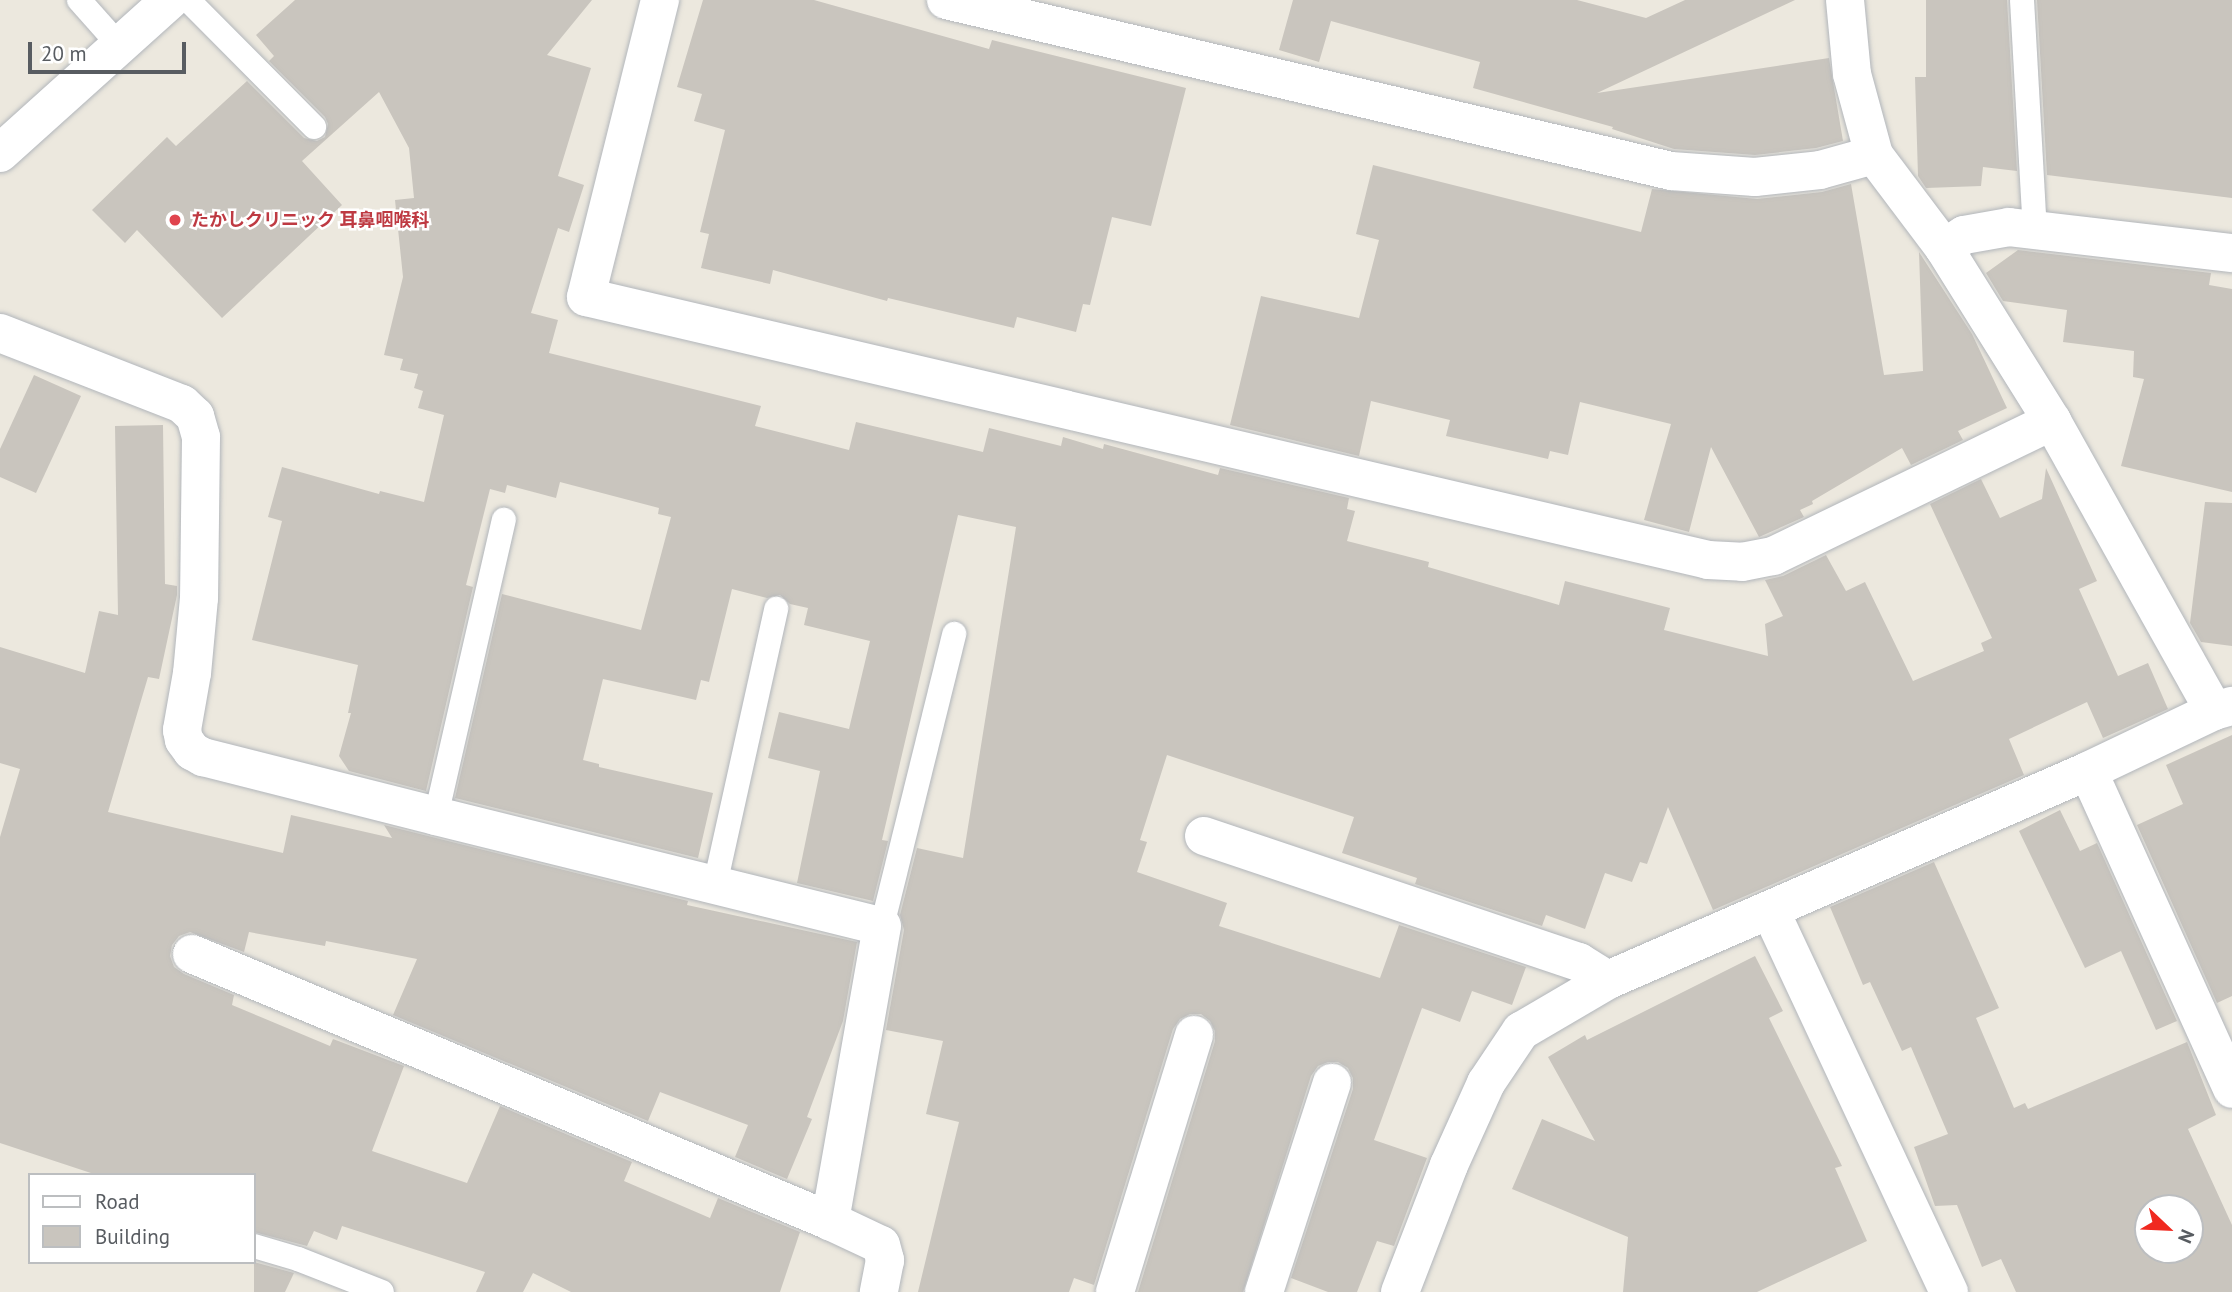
<!DOCTYPE html>
<html>
<head>
<meta charset="utf-8">
<style>
  body { margin:0 }
  #map { position:relative; width:2232px; height:1292px; overflow:hidden; background:#ece8de; font-family:"PT Sans","Noto Sans JP",sans-serif }
  div>[style] { position:absolute }
  .building>* { inset:0; background:#c9c5be }
  .roads { filter:drop-shadow(0 0 2px #b2b6bb) drop-shadow(0 0 2px #b2b6bb) }
  .service>* { height:24px; margin:-12px; padding:0 12px; transform-origin:12px; border-radius:12px; background:#fff }
  .minor>* { height:38px; margin:-19px; padding:0 19px; transform-origin:19px; border-radius:19px; background:#fff }
  .tertiary>* { height:38px; margin:-19px; padding:0 19px; transform-origin:19px; border-radius:19px; background:#fff }
  .dots>* { width:19px; height:19px; translate:-50% -50%; box-sizing:border-box; border:4px solid #fff; border-radius:50% }
  span { translate:-50% -50%; white-space:nowrap; text-align:center; line-height:1.15; -webkit-text-stroke:5px #fff; paint-order:stroke }
  .health-label { font-size:18px; color:#be3a42; font-weight:700 }
  .left { translate:0 -50%; text-align:left }
  .legend { position:absolute; left:28px; top:1173px; width:228px; height:91px; box-sizing:border-box; background:#fff; border:2px solid #bcbec0; margin:0; padding:9px 12px; list-style:none; font-size:21px; color:#585c61 }
  .legend li { display:flex; align-items:center; gap:14px; height:35px }
  .legend b { width:35px; border:2px solid #bcbec0 }
  .north { position:absolute; left:2134px; top:1194px; width:70px; height:70px; box-sizing:border-box; background:#fff; border:2px solid #bcbec0; border-radius:50%; rotate:113deg; font-size:19px; font-weight:700; line-height:28px; text-align:center; color:#585c61 }
  .north::after { content:''; display:block; margin:auto; width:24px; height:32px; background:#f02920; clip-path:polygon(50% 0,100% 100%,50% 72%,0 100%) }
  .scale { position:absolute; left:28px; top:42px; width:158px; height:32px; box-sizing:border-box; border:4px solid #585c61; border-top:0; padding-left:9px; font-size:21px; line-height:24px; white-space:nowrap; color:#585c61; -webkit-text-stroke:5px #fff; paint-order:stroke }
</style>
</head>
<body>
<div id="map">
  <div class="building">
    <div style="clip-path:polygon(295px 0,592px 0,547px 55px,591px 68px,558px 176px,584px 185px,569px 232px,558px 228px,531px 313px,558px 320px,549px 353px,761px 406px,755px 426px,849px 450px,856px 422px,983px 452px,989px 428px,1061px 446px,1063px 437px,1103px 449px,1104px 444px,1218px 475px,1220px 468px,1349px 498px,1347px 509px,1355px 511px,1347px 541px,1429px 562px,1428px 567px,1559px 605px,1565px 581px,1670px 608px,1664px 630px,1768px 656px,1765px 624px,1783px 616px,1765px 580px,1783px 576px,1826px 555px,1846px 591px,1865px 582px,1913px 681px,1984px 651px,1981px 643px,1992px 638px,1930px 504px,1981px 479px,2000px 518px,2042px 499px,2046px 468px,2097px 581px,2079px 589px,2118px 676px,2148px 663px,2168px 709px,2103px 738px,2087px 702px,2009px 739px,2024px 775px,1713px 910px,1668px 807px,1647px 864px,1640px 862px,1632px 882px,1605px 873px,1585px 929px,1546px 915px,1542px 926px,1415px 884px,1417px 878px,1342px 853px,1354px 817px,1167px 755px,1140px 840px,1147px 842px,1137px 872px,1227px 903px,1219px 926px,1380px 978px,1399px 925px,1526px 967px,1512px 1005px,1472px 991px,1460px 1022px,1422px 1008px,1374px 1140px,1427px 1158px,1394px 1246px,1377px 1241px,1357px 1292px,1328px 1292px,1291px 1278px,1353px 1089px,1353px 1078px,1348px 1068px,1338px 1062px,1328px 1062px,1318px 1066px,1311px 1076px,1243px 1292px,1138px 1292px,1215px 1041px,1215px 1031px,1210px 1021px,1201px 1014px,1190px 1014px,1180px 1019px,1173px 1029px,1094px 1285px,1074px 1278px,1069px 1292px,918px 1292px,959px 1122px,926px 1114px,943px 1041px,886px 1030px,904px 930px,900px 915px,917px 848px,963px 858px,1016px 527px,958px 515px,882px 840px,888px 841px,873px 901px,797px 883px,820px 771px,768px 758px,779px 712px,849px 729px,870px 641px,804px 625px,808px 608px,790px 604px,780px 595px,767px 598px,732px 589px,709px 682px,701px 680px,696px 700px,603px 679px,583px 760px,599px 764px,599px 767px,713px 793px,698px 858px,455px 798px,502px 594px,641px 630px,671px 517px,658px 514px,659px 508px,560px 482px,556px 498px,507px 485px,505px 493px,490px 489px,466px 585px,473px 587px,426px 791px,349px 771px,339px 756px,351px 713px,348px 713px,358px 665px,252px 640px,282px 521px,268px 517px,282px 467px,379px 494px,380px 491px,424px 502px,444px 415px,418px 408px,423px 391px,414px 388px,418px 374px,400px 370px,403px 359px,384px 355px,403px 277px,395px 200px,414px 198px,409px 148px,379px 92px,302px 161px,342px 205px,222px 318px,137px 230px,125px 243px,92px 210px,167px 137px,176px 146px,247px 81px,304px 138px,317px 141px,325px 137px,328px 124px,325px 117px,269px 61px,274px 56px,256px 35px)"></div>
    <div style="clip-path:polygon(703px 0,814px 0,989px 49px,992px 40px,1186px 88px,1151px 226px,1112px 217px,1090px 305px,1083px 304px,1076px 332px,1017px 317px,1014px 328px,888px 298px,887px 301px,773px 270px,770px 284px,701px 268px,709px 234px,700px 232px,725px 130px,694px 121px,702px 94px,677px 87px)"></div>
    <div style="clip-path:polygon(1293px 0,1577px 0,1646px 18px,1685px 0,1795px 0,1597px 93px,1829px 58px,1843px 141px,1816px 148px,1755px 155px,1674px 149px,1612px 129px,1613px 127px,1473px 88px,1480px 62px,1331px 21px,1319px 62px,1279px 50px)"></div>
    <div style="clip-path:polygon(1926px 0,2007px 0,2017px 171px,1983px 167px,1981px 186px,1926px 188px,1918px 176px,1915px 77px,1926px 77px)"></div>
    <div style="clip-path:polygon(2037px 0,2232px 0,2232px 198px,2047px 175px)"></div>
    <div style="clip-path:polygon(1373px 165px,1641px 232px,1652px 189px,1757px 199px,1822px 192px,1851px 184px,1884px 375px,1923px 371px,1919px 252px,1972px 334px,2007px 408px,1958px 431px,1963px 440px,1911px 465px,1902px 448px,1812px 501px,1813px 504px,1800px 510px,1804px 517px,1759px 537px,1711px 447px,1689px 532px,1644px 520px,1671px 424px,1580px 402px,1568px 455px,1550px 451px,1548px 459px,1446px 436px,1450px 420px,1371px 401px,1359px 456px,1230px 425px,1261px 296px,1359px 318px,1379px 240px,1356px 234px)"></div>
    <div style="clip-path:polygon(2018px 250px,2211px 273px,2209px 285px,2232px 289px,2232px 492px,2121px 466px,2144px 379px,2133px 377px,2134px 351px,2063px 342px,2067px 310px,2003px 301px,1986px 273px)"></div>
    <div style="clip-path:polygon(34px 375px,81px 396px,36px 493px,0 477px,0 449px)"></div>
    <div style="clip-path:polygon(163px 425px,165px 584px,177px 586px,177px 595px,159px 679px,148px 677px,108px 812px,283px 853px,291px 815px,392px 838px,384px 825px,688px 901px,687px 905px,857px 942px,843px 1021px,807px 1117px,812px 1119px,787px 1179px,735px 1157px,748px 1125px,660px 1092px,648px 1121px,393px 1015px,417px 959px,326px 941px,325px 946px,249px 932px,244px 952px,190px 932px,179px 936px,172px 945px,170px 956px,174px 967px,184px 974px,234px 995px,232px 1005px,330px 1046px,333px 1039px,404px 1066px,372px 1151px,467px 1183px,500px 1106px,632px 1162px,624px 1181px,710px 1218px,718px 1198px,800px 1232px,780px 1292px,571px 1292px,533px 1273px,523px 1292px,476px 1292px,485px 1272px,342px 1226px,337px 1240px,314px 1231px,307px 1246px,254px 1232px,254px 1175px,97px 1175px,0 1143px,0 837px,20px 769px,0 763px,0 647px,85px 673px,99px 611px,118px 615px,115px 426px)"></div>
    <div style="clip-path:polygon(2205px 502px,2232px 503px,2232px 646px,2201px 642px,2190px 623px)"></div>
    <div style="clip-path:polygon(2232px 735px,2232px 996px,2217px 1003px,2137px 825px,2183px 804px,2166px 765px)"></div>
    <div style="clip-path:polygon(2060px 810px,2080px 851px,2097px 843px,2177px 1021px,2156px 1030px,2121px 951px,2085px 968px,2019px 831px)"></div>
    <div style="clip-path:polygon(evenodd,1934px 862px,1999px 1008px,1976px 1018px,2014px 1108px,2025px 1103px,2028px 1109px,2187px 1042px,2216px 1115px,2188px 1129px,2232px 1225px,2232px 1292px,2016px 1292px,2001px 1259px,1982px 1267px,1957px 1205px,1935px 1206px,1914px 1147px,1948px 1134px,1911px 1047px,1902px 1051px,1870px 982px,1863px 985px,1830px 907px,1934px 862px,2148px 1208px,2190px 1208px,2190px 1250px,2148px 1250px,2148px 1208px)"></div>
    <div style="clip-path:polygon(1755px 956px,1783px 1011px,1769px 1018px,1842px 1166px,1835px 1168px,1867px 1241px,1757px 1292px,1623px 1292px,1628px 1237px,1512px 1189px,1542px 1119px,1595px 1141px,1548px 1057px,1585px 1035px,1587px 1040px)"></div>
    <div style="clip-path:polygon(254px 1262px,294px 1273px,285px 1292px,254px 1292px)"></div>
  </div>
  <div class="roads">
    <div class="service">
      <div style="left:79px;top:0;width:60px;rotate:48.4deg"></div>
      <div style="left:188px;top:0;width:179px;rotate:45.2deg"></div>
      <div style="left:2022px;top:0;width:229px;rotate:86.8deg"></div>
      <div style="left:436px;top:816px;width:304px;rotate:-77.1deg"></div>
      <div style="left:715px;top:885px;width:283px;rotate:-77.5deg"></div>
      <div style="left:882px;top:926px;width:301px;rotate:-76.1deg"></div>
      <div style="left:254px;top:1246px;width:46px;rotate:16.5deg"></div>
      <div style="left:298px;top:1259px;width:90px;rotate:21.4deg"></div>
    </div>
    <div class="minor">
      <div style="left:660px;top:0;width:306px;rotate:104deg"></div>
      <div style="left:586px;top:297px;width:1152px;rotate:13.19deg"></div>
      <div style="left:1708px;top:560px;width:34px;rotate:3deg"></div>
      <div style="left:1742px;top:562px;width:32px;rotate:-11deg"></div>
      <div style="left:1773px;top:556px;width:310px;rotate:-25.8deg"></div>
      <div style="left:946px;top:0;width:745px;rotate:13.27deg"></div>
      <div style="left:1671px;top:171px;width:84px;rotate:4.1deg"></div>
      <div style="left:1755px;top:177px;width:65px;rotate:-6.1deg"></div>
      <div style="left:1820px;top:170px;width:56px;rotate:-15.5deg"></div>
      <div style="left:1845px;top:0;width:74px;rotate:84.6deg"></div>
      <div style="left:1852px;top:74px;width:84px;rotate:74.8deg"></div>
      <div style="left:1874px;top:155px;width:116px;rotate:53deg"></div>
      <div style="left:1944px;top:248px;width:204px;rotate:58deg"></div>
      <div style="left:2052px;top:421px;width:332px;rotate:60.8deg"></div>
      <div style="left:1944px;top:248px;width:24px;rotate:-33deg"></div>
      <div style="left:1964px;top:235px;width:46px;rotate:-10.1deg"></div>
      <div style="left:2009px;top:227px;width:225px;rotate:6.7deg"></div>
      <div style="left:0;top:333px;width:195px;rotate:21.3deg"></div>
      <div style="left:182px;top:404px;width:18px;rotate:43deg"></div>
      <div style="left:195px;top:416px;width:22px;rotate:74deg"></div>
      <div style="left:201px;top:437px;width:161px;rotate:90.7deg"></div>
      <div style="left:199px;top:598px;width:75px;rotate:95.3deg"></div>
      <div style="left:192px;top:673px;width:58px;rotate:100deg"></div>
      <div style="left:182px;top:730px;width:10px;rotate:79deg"></div>
      <div style="left:184px;top:740px;width:14px;rotate:54deg"></div>
      <div style="left:192px;top:751px;width:13px;rotate:29deg"></div>
      <div style="left:203px;top:757px;width:240px;rotate:14.2deg"></div>
      <div style="left:436px;top:816px;width:459px;rotate:13.9deg"></div>
      <div style="left:882px;top:926px;width:300px;rotate:100deg"></div>
      <div style="left:830px;top:1221px;width:56px;rotate:25.2deg"></div>
      <div style="left:881px;top:1245px;width:16px;rotate:75deg"></div>
      <div style="left:885px;top:1260px;width:33px;rotate:101deg"></div>
      <div style="left:2088px;top:771px;width:349px;rotate:65.6deg"></div>
      <div style="left:1204px;top:836px;width:396px;rotate:18.6deg"></div>
      <div style="left:1579px;top:962px;width:34px;rotate:32deg"></div>
      <div style="left:1770px;top:910px;width:422px;rotate:64.9deg"></div>
      <div style="left:192px;top:954px;width:692px;rotate:22.71deg"></div>
      <div style="left:1115px;top:1292px;width:269px;rotate:-72.9deg"></div>
      <div style="left:1264px;top:1292px;width:220px;rotate:-72deg"></div>
      <div style="left:1400px;top:1292px;width:136px;rotate:-68.9deg"></div>
      <div style="left:1449px;top:1165px;width:90px;rotate:-65.7deg"></div>
      <div style="left:1486px;top:1083px;width:63px;rotate:-56.1deg"></div>
      <div style="left:1521px;top:1031px;width:101px;rotate:-30.4deg"></div>
      <div style="left:1608px;top:980px;width:524px;rotate:-23.53deg"></div>
      <div style="left:2088px;top:771px;width:140px;rotate:-25.5deg"></div>
      <div style="left:2214px;top:711px;width:19px;rotate:-16deg"></div>
    </div>
    <div class="tertiary">
      <div style="left:0;top:153px;width:229px;rotate:-42deg"></div>
    </div>
  </div>
  <div class="dots">
    <div style="left:175px;top:220px;background:#e0444e"></div>
  </div>
  <div class="health-label">
    <span class="left" style="left:191px;top:220px">たかしクリニック 耳鼻咽喉科</span>
  </div>
  <ul class="legend">
  <li><b style="height:9px;background:#fff"></b>Road</li>
  <li><b style="height:19px;background:#c9c5be"></b>Building</li>
  </ul>
  <div class="north">N</div>
  <div class="scale">20 m</div>
</div>
</body>
</html>
